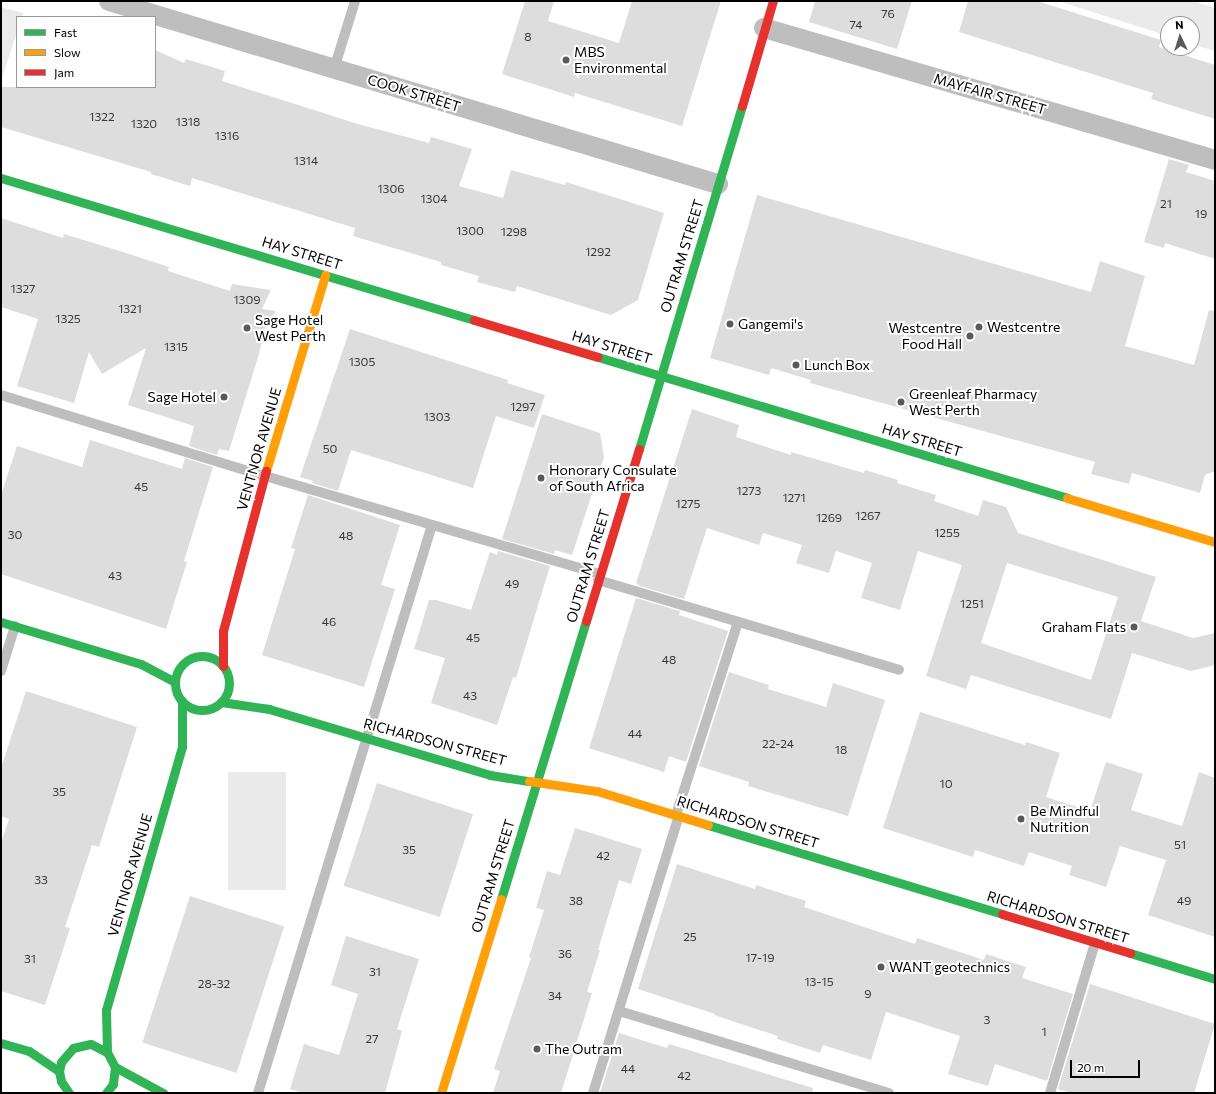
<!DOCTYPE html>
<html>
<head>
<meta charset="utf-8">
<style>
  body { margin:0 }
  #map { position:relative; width:1216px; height:1094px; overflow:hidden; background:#fff; font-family:Commissioner,sans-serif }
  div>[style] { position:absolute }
  .green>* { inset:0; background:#eaeaea; transform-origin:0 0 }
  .building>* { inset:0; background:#ddd; transform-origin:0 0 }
  .lane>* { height:10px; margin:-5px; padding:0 5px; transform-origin:5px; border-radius:5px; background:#bebebe }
  .street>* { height:20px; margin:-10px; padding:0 10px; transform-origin:10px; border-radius:10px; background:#bebebe }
  .fast>* { height:9px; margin:-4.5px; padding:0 4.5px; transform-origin:4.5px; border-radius:4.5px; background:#30b455 }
  .fast>.ring { margin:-4.5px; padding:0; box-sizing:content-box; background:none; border:9px solid #30b455; border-radius:50% }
  .slow>* { height:9px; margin:-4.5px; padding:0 4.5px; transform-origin:4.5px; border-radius:4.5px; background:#ff9f0a }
  .jam>* { height:9px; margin:-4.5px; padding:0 4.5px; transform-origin:4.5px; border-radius:4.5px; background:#e5322d }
  .dots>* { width:11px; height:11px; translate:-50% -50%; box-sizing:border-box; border:2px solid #fff; border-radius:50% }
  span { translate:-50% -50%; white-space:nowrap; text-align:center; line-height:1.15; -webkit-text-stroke:4px #fff; paint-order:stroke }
  .number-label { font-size:12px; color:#373737 }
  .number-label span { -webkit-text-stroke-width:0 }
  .poi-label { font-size:14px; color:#000 }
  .left { translate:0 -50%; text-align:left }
  .right { translate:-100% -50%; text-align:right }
  .street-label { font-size:14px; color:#000 }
  .frame { position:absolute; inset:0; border:2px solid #000; pointer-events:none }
  .legend { position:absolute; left:16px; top:16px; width:140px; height:72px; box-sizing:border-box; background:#fff; border:1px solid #999; margin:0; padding:5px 7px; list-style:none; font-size:12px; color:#000 }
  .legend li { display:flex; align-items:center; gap:8px; height:20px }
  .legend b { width:20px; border:1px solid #999 }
  .north { position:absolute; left:1160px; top:16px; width:40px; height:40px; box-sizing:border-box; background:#fff; border:1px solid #999; border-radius:50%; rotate:356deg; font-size:11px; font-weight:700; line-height:16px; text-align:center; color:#000 }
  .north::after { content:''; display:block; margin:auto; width:14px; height:18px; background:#595959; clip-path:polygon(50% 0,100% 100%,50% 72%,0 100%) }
  .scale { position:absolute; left:1070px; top:1060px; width:70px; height:18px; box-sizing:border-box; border:2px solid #000; border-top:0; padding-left:5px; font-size:12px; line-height:14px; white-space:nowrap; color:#000; -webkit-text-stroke:3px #fff; paint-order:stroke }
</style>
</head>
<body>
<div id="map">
  <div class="green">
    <div style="clip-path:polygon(1058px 1px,1193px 1px,1215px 8px,1215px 51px,1192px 44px,1192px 24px,1168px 24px,1168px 36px)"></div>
    <div style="clip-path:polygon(1px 7px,23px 13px,22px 17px,17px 17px,17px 32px,1px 81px)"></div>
    <div style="left:228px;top:772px;width:58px;height:118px"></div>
  </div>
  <div class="building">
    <div style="clip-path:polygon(525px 1px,554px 1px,548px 21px,619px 43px,632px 1px,721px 1px,682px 126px,575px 93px,574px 97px,502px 74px)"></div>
    <div style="clip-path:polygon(815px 1px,912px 1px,897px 49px,809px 22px)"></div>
    <div style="clip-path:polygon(968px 1px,1037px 1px,1161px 40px,1159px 47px,1215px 65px,1215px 119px,1151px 99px,1153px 93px,959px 32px)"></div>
    <div style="clip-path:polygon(155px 50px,184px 63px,186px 59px,225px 71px,222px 81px,358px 124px,429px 143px,431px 137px,472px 149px,459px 186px,503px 198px,511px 170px,565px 185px,566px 182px,664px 213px,638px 300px,611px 315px,517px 286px,515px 292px,477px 282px,479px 276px,441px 265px,441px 262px,353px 236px,355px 228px,192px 178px,190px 186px,151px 174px,151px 172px,1px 127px,1px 87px,155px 87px)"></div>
    <div style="clip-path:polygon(1169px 159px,1189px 165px,1186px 172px,1215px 181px,1215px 259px,1165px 243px,1164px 248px,1144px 242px)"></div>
    <div style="clip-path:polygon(757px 195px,1091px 292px,1100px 261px,1145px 276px,1125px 346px,1194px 365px,1209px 310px,1215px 311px,1215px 471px,1205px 475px,1200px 493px,1132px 473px,1129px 484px,1091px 474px,1095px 462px,810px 383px,811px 380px,771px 368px,769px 375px,710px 358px)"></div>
    <div style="clip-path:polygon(1px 218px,63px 238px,64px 234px,123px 252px,169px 267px,168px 271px,230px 291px,232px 284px,271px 290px,262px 309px,276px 311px,265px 327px,259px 354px,229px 451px,219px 449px,217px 455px,189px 446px,194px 426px,128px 405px,146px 348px,102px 374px,89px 352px,74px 403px,17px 386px,38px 319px,1px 307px)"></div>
    <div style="clip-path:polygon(350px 329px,508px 380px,507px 383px,545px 395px,534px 428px,496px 416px,473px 488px,351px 450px,338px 491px,312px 483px,313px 481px,300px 477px)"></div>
    <div style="clip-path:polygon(evenodd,692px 409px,739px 425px,736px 437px,791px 455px,791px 452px,864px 473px,865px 470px,898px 480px,897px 483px,936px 495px,934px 501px,978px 516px,983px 500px,1006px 507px,1018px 533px,1156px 577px,1141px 621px,1193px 638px,1215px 633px,1215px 665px,1191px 671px,1132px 653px,1111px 719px,971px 675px,966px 689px,926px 676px,962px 565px,918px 551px,900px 610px,861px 598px,872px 563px,836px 551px,829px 573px,796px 563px,802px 545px,763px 533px,759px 545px,707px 528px,684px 599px,640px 586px,636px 583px,692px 409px,1007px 563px,1118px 597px,1091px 680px,981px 643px,1007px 563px)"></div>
    <div style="clip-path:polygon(542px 414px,600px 433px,604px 457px,572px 555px,555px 550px,554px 554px,502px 539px)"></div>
    <div style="clip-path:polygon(90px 440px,182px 469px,185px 458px,213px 467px,184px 561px,187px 562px,166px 629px,1px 574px,1px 495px,17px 446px,82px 467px)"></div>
    <div style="clip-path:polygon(308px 495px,400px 525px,381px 585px,395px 589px,364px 687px,262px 655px,295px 549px,291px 548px)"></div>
    <div style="clip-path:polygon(498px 551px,550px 566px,516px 678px,513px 677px,497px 725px,431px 703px,445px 658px,414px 649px,429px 600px,436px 600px,471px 610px,490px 552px,497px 555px)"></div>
    <div style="clip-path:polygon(636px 598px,680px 611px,679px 615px,728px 631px,686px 762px,669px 756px,664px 772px,589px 748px)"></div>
    <div style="clip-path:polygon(729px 672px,769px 685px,768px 689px,826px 707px,833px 683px,885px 700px,848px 816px,748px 786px,749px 782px,699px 766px)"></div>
    <div style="clip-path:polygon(26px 691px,137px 727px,99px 847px,92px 845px,65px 927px,70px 928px,45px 1005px,1px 991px,1px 843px,9px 819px,1px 816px,1px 768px)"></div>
    <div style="clip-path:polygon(920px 712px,1025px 745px,1026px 742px,1060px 753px,1046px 797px,1090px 811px,1106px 762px,1143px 774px,1131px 810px,1182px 826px,1199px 772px,1215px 778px,1215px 937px,1148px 915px,1166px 860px,1120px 846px,1106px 887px,1069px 875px,1072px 866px,1029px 852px,1024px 866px,975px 850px,973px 857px,883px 828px)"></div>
    <div style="left:377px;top:783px;width:101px;height:108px;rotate:18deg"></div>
    <div style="clip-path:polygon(575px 828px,642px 849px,631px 884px,619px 880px,598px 950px,600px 950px,587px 992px,592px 993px,561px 1093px,493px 1093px,500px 1071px,494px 1069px,531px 958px,529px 957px,544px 910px,536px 908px,547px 871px,560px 875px)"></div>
    <div style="clip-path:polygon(677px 864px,755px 889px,756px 885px,806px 901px,804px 907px,915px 944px,917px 938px,984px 960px,986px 954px,1026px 967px,1022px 978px,1073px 994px,1047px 1081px,995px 1064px,988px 1086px,948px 1074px,960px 1036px,886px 1012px,871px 1060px,823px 1045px,820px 1053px,777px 1039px,778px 1036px,714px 1015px,715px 1014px,638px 989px)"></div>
    <div style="left:190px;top:896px;width:99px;height:154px;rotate:18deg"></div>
    <div style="clip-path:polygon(346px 936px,419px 959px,397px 1029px,402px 1031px,385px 1093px,303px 1093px,290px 1089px,304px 1044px,339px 1055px,358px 994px,331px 985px)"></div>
    <div style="clip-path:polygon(1090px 984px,1215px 1024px,1194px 1093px,1070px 1093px,1058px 1089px)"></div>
    <div style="clip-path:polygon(619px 1033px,667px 1048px,669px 1044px,813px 1088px,812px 1093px,600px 1093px)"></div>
  </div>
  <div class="lane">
    <div style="left:334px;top:69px;width:71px;rotate:-72.8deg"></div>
    <div style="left:1px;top:395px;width:276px;rotate:17.1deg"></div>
    <div style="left:265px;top:476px;width:349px;rotate:16.3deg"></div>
    <div style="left:598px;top:580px;width:314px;rotate:16.6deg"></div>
    <div style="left:1px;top:671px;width:47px;rotate:-72.7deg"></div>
    <div style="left:676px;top:815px;width:203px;rotate:-72.2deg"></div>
    <div style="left:619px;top:1011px;width:282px;rotate:16.9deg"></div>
    <div style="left:258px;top:1093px;width:594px;rotate:-72.97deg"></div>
    <div style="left:593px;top:1093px;width:290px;rotate:-72.8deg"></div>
    <div style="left:1050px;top:1093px;width:157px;rotate:-73.3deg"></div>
  </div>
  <div class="street">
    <div style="left:109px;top:1px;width:636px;rotate:16.73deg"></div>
    <div style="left:764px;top:28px;width:470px;rotate:16.3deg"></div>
  </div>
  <div class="fast">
    <div style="left:1px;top:178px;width:494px;rotate:16.7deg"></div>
    <div style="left:598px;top:357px;width:490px;rotate:16.7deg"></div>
    <div style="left:639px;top:449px;width:358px;rotate:-73.3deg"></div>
    <div style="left:1px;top:622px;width:146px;rotate:16.7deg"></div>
    <div style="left:141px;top:664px;width:38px;rotate:28deg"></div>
    <div class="ring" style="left:175px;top:656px;width:45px;height:45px"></div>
    <div style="left:221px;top:702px;width:49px;rotate:8.3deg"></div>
    <div style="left:269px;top:709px;width:231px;rotate:16.6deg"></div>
    <div style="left:490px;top:775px;width:39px;rotate:9deg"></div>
    <div style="left:708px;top:825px;width:307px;rotate:16.8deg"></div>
    <div style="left:501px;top:899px;width:291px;rotate:-73deg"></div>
    <div style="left:1130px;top:953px;width:89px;rotate:17deg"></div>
    <div style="left:1px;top:1043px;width:29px;rotate:16deg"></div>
    <div style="left:29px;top:1051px;width:36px;rotate:34deg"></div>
    <div style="left:107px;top:1052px;width:42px;rotate:-91.4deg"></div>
    <div style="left:106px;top:1010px;width:274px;rotate:-73.9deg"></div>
    <div style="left:182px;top:747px;width:46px;rotate:-90deg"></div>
    <div style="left:115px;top:1067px;width:55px;rotate:28.4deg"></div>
    <div style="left:69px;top:1093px;width:14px;rotate:-124deg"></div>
    <div style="left:61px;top:1081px;width:10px;rotate:-101deg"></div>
    <div style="left:59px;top:1071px;width:9px;rotate:-77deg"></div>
    <div style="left:61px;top:1062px;width:18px;rotate:-49deg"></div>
    <div style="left:73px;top:1048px;width:18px;rotate:-13deg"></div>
    <div style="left:91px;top:1044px;width:18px;rotate:27deg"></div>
    <div style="left:107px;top:1052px;width:17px;rotate:62deg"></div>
    <div style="left:115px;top:1067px;width:17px;rotate:97deg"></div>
    <div style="left:113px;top:1084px;width:11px;rotate:128deg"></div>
  </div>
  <div class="slow">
    <div style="left:266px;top:471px;width:205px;rotate:-73.2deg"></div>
    <div style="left:1067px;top:498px;width:154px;rotate:16.6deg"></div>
    <div style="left:529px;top:781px;width:69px;rotate:8.4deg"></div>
    <div style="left:597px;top:791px;width:116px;rotate:17deg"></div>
    <div style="left:441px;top:1093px;width:203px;rotate:-72.8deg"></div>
  </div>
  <div class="jam">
    <div style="left:742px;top:106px;width:109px;rotate:-73.6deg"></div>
    <div style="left:474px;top:320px;width:129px;rotate:16.6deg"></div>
    <div style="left:586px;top:621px;width:180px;rotate:-72.9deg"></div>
    <div style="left:223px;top:666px;width:35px;rotate:-90deg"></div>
    <div style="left:223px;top:631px;width:166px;rotate:-75deg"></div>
    <div style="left:1002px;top:914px;width:134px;rotate:16.9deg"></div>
  </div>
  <div class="dots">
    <div style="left:566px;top:60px;background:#595959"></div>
    <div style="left:730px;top:324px;background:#595959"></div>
    <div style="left:979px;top:327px;background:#595959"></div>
    <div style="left:247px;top:328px;background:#595959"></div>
    <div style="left:970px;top:336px;background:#595959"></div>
    <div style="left:796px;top:365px;background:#595959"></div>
    <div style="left:224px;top:397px;background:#595959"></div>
    <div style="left:901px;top:402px;background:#595959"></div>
    <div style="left:541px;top:478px;background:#595959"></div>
    <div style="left:1134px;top:627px;background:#595959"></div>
    <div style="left:1021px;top:819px;background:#595959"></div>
    <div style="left:881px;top:967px;background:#595959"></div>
    <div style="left:537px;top:1049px;background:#595959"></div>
  </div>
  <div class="number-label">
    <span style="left:888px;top:14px">76</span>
    <span style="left:856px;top:25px">74</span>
    <span style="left:528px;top:37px">8</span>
    <span style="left:102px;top:117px">1322</span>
    <span style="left:188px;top:122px">1318</span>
    <span style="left:144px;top:124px">1320</span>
    <span style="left:227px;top:136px">1316</span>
    <span style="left:306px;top:161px">1314</span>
    <span style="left:391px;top:189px">1306</span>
    <span style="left:434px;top:199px">1304</span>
    <span style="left:1166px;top:204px">21</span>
    <span style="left:1201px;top:214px">19</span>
    <span style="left:470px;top:231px">1300</span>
    <span style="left:514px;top:232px">1298</span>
    <span style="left:598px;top:252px">1292</span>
    <span style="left:23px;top:289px">1327</span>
    <span style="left:247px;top:300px">1309</span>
    <span style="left:130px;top:309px">1321</span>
    <span style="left:68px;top:319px">1325</span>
    <span style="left:176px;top:347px">1315</span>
    <span style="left:362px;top:362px">1305</span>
    <span style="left:523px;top:407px">1297</span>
    <span style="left:437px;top:417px">1303</span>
    <span style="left:330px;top:449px">50</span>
    <span style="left:141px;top:487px">45</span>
    <span style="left:749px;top:491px">1273</span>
    <span style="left:794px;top:498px">1271</span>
    <span style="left:688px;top:504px">1275</span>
    <span style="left:868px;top:516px">1267</span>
    <span style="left:829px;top:518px">1269</span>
    <span style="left:947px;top:533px">1255</span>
    <span style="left:15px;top:535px">30</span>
    <span style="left:346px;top:536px">48</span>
    <span style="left:115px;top:576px">43</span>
    <span style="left:512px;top:584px">49</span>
    <span style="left:972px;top:604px">1251</span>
    <span style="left:329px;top:622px">46</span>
    <span style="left:473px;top:638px">45</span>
    <span style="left:669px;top:660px">48</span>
    <span style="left:470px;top:696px">43</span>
    <span style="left:635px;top:734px">44</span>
    <span style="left:778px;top:744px">22-24</span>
    <span style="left:841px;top:750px">18</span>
    <span style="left:946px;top:784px">10</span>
    <span style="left:59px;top:792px">35</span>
    <span style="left:1180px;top:845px">51</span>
    <span style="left:409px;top:850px">35</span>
    <span style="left:603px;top:856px">42</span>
    <span style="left:41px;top:880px">33</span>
    <span style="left:576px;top:901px">38</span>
    <span style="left:1184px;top:901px">49</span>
    <span style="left:690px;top:937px">25</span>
    <span style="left:565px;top:954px">36</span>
    <span style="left:760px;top:958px">17-19</span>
    <span style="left:30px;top:959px">31</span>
    <span style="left:375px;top:972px">31</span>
    <span style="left:819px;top:982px">13-15</span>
    <span style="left:214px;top:984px">28-32</span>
    <span style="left:868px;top:994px">9</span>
    <span style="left:555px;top:996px">34</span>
    <span style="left:987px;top:1020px">3</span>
    <span style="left:1044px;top:1032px">1</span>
    <span style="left:372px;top:1039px">27</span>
    <span style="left:628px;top:1069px">44</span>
    <span style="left:684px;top:1076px">42</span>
  </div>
  <div class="poi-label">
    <span class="left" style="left:574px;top:60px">MBS<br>Environmental</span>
    <span class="left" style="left:255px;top:328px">Sage Hotel<br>West Perth</span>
    <span class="left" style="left:738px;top:324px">Gangemi's</span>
    <span class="left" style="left:987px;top:327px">Westcentre</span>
    <span class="right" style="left:962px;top:336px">Westcentre<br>Food Hall</span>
    <span class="left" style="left:804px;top:365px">Lunch Box</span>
    <span class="left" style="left:909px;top:402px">Greenleaf Pharmacy<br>West Perth</span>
    <span class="right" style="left:216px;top:397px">Sage Hotel</span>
    <span class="left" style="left:549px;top:478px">Honorary Consulate<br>of South Africa</span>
    <span class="right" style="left:1126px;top:627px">Graham Flats</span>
    <span class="left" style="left:1030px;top:819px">Be Mindful<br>Nutrition</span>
    <span class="left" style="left:889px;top:967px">WANT geotechnics</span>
    <span class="left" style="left:545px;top:1049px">The Outram</span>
  </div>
  <div class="street-label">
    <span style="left:414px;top:93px;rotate:17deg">COOK STREET</span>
    <span style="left:990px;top:94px;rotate:16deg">MAYFAIR STREET</span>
    <span style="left:302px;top:253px;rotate:17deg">HAY STREET</span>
    <span style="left:682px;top:256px;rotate:-73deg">OUTRAM STREET</span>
    <span style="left:612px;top:347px;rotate:17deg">HAY STREET</span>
    <span style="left:922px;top:440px;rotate:17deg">HAY STREET</span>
    <span style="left:259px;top:449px;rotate:-74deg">VENTNOR AVENUE</span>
    <span style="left:588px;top:566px;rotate:-73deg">OUTRAM STREET</span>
    <span style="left:435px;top:742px;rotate:15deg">RICHARDSON STREET</span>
    <span style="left:748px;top:822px;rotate:17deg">RICHARDSON STREET</span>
    <span style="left:130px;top:875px;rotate:-74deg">VENTNOR AVENUE</span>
    <span style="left:493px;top:876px;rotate:-73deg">OUTRAM STREET</span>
    <span style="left:1058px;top:917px;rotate:17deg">RICHARDSON STREET</span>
  </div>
  <div class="frame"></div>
  <ul class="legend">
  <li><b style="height:5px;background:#30b455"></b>Fast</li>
  <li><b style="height:5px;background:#ff9f0a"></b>Slow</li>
  <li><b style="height:5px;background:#e5322d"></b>Jam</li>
  </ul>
  <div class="north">N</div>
  <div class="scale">20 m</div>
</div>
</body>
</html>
